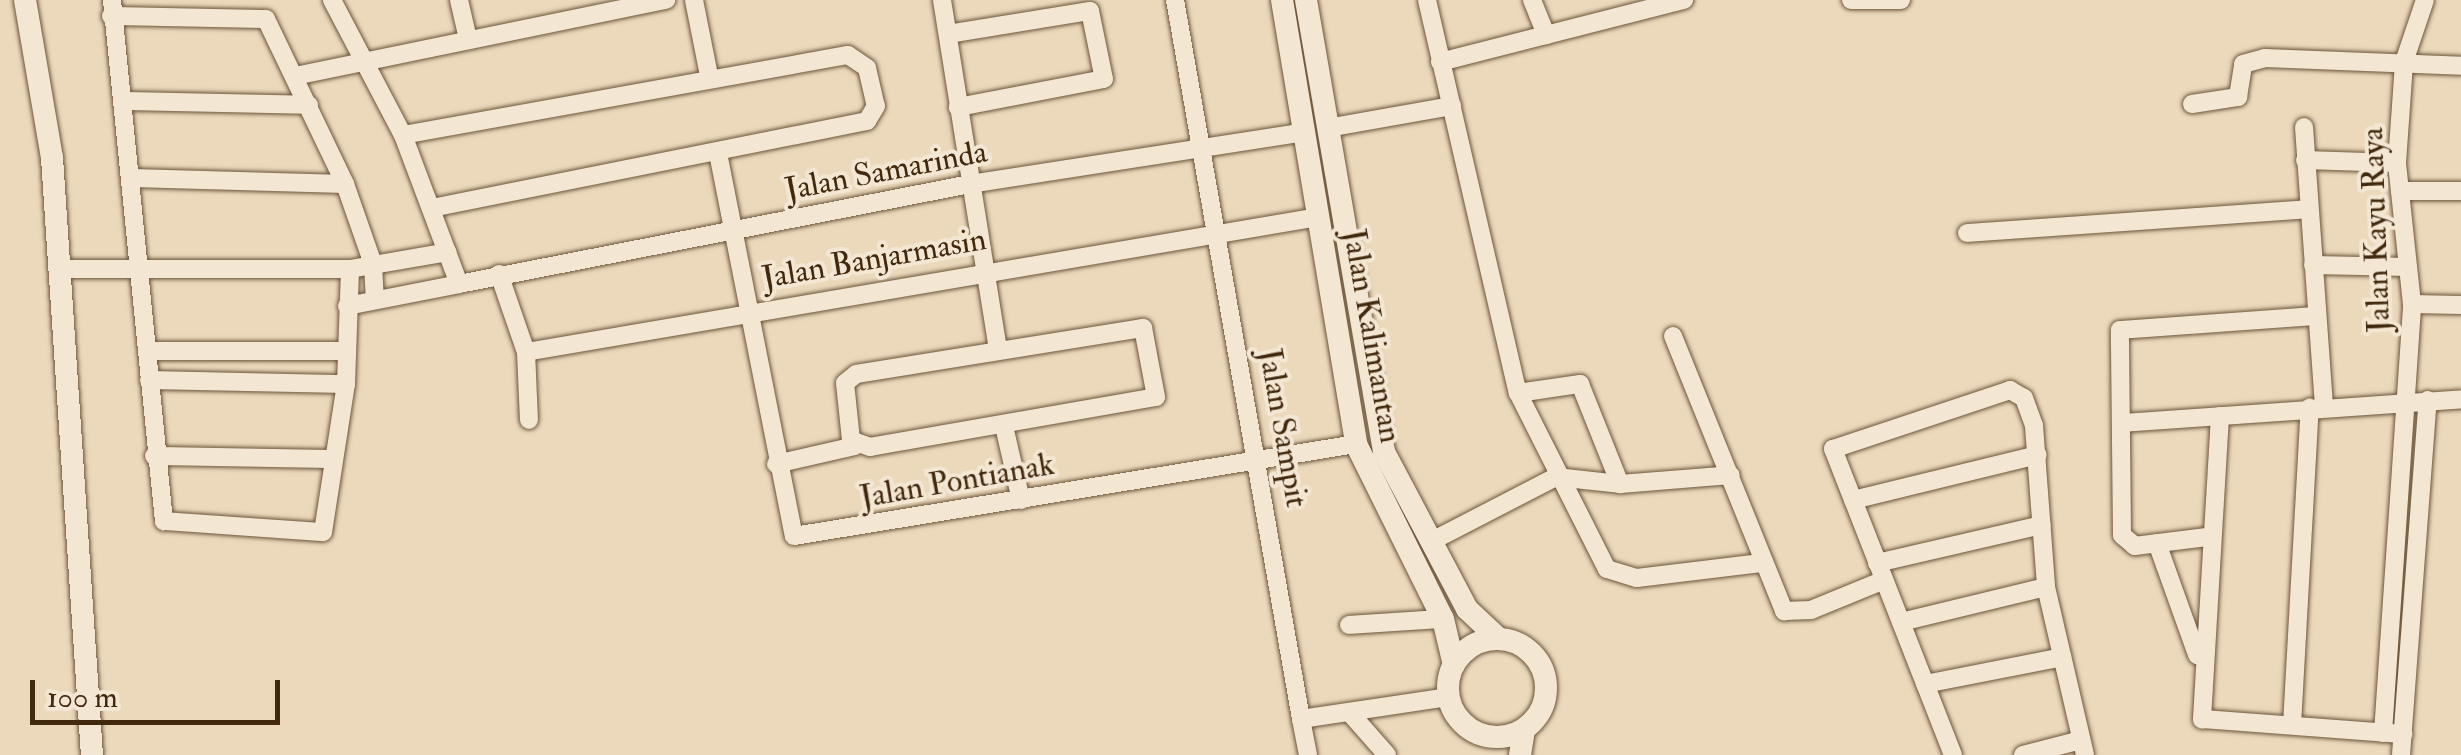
<!DOCTYPE html>
<html>
<head>
<meta charset="utf-8">
<style>
  body { margin:0 }
  #map { position:relative; width:2461px; height:755px; overflow:hidden; background:#ecd9bc; font-family:"IM FELL Double Pica",serif }
  div>[style] { position:absolute }
  .roads { filter:drop-shadow(0 0 2px #6c553a) drop-shadow(0 0 2px #6c553a) }
  .minor>* { height:18px; margin:-9px; padding:0 9px; transform-origin:9px; border-radius:9px; background:#f3e6d3 }
  .secondary>* { height:22px; margin:-11px; padding:0 11px; transform-origin:11px; border-radius:11px; background:#f3e6d3 }
  .secondary>.ring { margin:-11px; padding:0; box-sizing:content-box; background:none; border:22px solid #f3e6d3; border-radius:50% }
  span { translate:-50% -50%; white-space:nowrap; text-align:center; line-height:1.15; -webkit-text-stroke:8px #f3e6d3; paint-order:stroke }
  .street-label { font-size:32px; color:#42290e }
  .scale { position:absolute; left:30px; top:680px; width:250px; height:45px; box-sizing:border-box; border:5px solid #42290e; border-top:0; padding-left:12px; font-size:30px; line-height:35px; white-space:nowrap; color:#42290e; -webkit-text-stroke:8px #f3e6d3; paint-order:stroke }
</style>
</head>
<body>
<div id="map">
  <div class="roads">
    <div class="minor">
      <div style="left:112px;top:0;width:524px;rotate:84.3deg"></div>
      <div style="left:164px;top:521px;width:159px;rotate:4deg"></div>
      <div style="left:323px;top:532px;width:150px;rotate:-81.2deg"></div>
      <div style="left:346px;top:384px;width:115px;rotate:-88deg"></div>
      <div style="left:332px;top:0;width:153px;rotate:62.3deg"></div>
      <div style="left:403px;top:135px;width:159px;rotate:69.4deg"></div>
      <div style="left:459px;top:284px;width:521px;rotate:-11.07deg"></div>
      <div style="left:970px;top:184px;width:338px;rotate:-8.8deg"></div>
      <div style="left:459px;top:0;width:37px;rotate:77deg"></div>
      <div style="left:694px;top:0;width:77px;rotate:78.8deg"></div>
      <div style="left:942px;top:0;width:354px;rotate:80.9deg"></div>
      <div style="left:1175px;top:0;width:730px;rotate:80.06deg"></div>
      <div style="left:1301px;top:719px;width:150px;rotate:-8.5deg"></div>
      <div style="left:1427px;top:0;width:403px;rotate:77deg"></div>
      <div style="left:1518px;top:393px;width:197px;rotate:63.2deg"></div>
      <div style="left:1607px;top:569px;width:31px;rotate:17deg"></div>
      <div style="left:1637px;top:578px;width:125px;rotate:-6.9deg"></div>
      <div style="left:1532px;top:0;width:38px;rotate:68deg"></div>
      <div style="left:1851px;top:0;width:50px"></div>
      <div style="left:111px;top:16px;width:155px;rotate:1.1deg"></div>
      <div style="left:266px;top:19px;width:183px;rotate:64.4deg"></div>
      <div style="left:345px;top:184px;width:85px;rotate:70.7deg"></div>
      <div style="left:373px;top:264px;width:33px;rotate:87deg"></div>
      <div style="left:948px;top:34px;width:144px;rotate:-9.2deg"></div>
      <div style="left:1090px;top:11px;width:69px;rotate:78.4deg"></div>
      <div style="left:1104px;top:79px;width:149px;rotate:169.1deg"></div>
      <div style="left:1440px;top:62px;width:252px;rotate:-14.3deg"></div>
      <div style="left:295px;top:76px;width:379px;rotate:-11.6deg"></div>
      <div style="left:124px;top:101px;width:185px;rotate:1.2deg"></div>
      <div style="left:2192px;top:104px;width:47px;rotate:-8.7deg"></div>
      <div style="left:2238px;top:97px;width:33px;rotate:-81deg"></div>
      <div style="left:2243px;top:64px;width:23px;rotate:-15deg"></div>
      <div style="left:2265px;top:58px;width:196px;rotate:2.3deg"></div>
      <div style="left:2304px;top:127px;width:281px;rotate:85.9deg"></div>
      <div style="left:1327px;top:128px;width:127px;rotate:-10deg"></div>
      <div style="left:403px;top:135px;width:452px;rotate:-10.2deg"></div>
      <div style="left:848px;top:55px;width:23px;rotate:34deg"></div>
      <div style="left:867px;top:68px;width:39px;rotate:77deg"></div>
      <div style="left:876px;top:106px;width:17px;rotate:121deg"></div>
      <div style="left:867px;top:121px;width:440px;rotate:168.7deg"></div>
      <div style="left:718px;top:153px;width:390px;rotate:78.8deg"></div>
      <div style="left:794px;top:536px;width:569px;rotate:-9.3deg"></div>
      <div style="left:2305px;top:160px;width:92px;rotate:1.9deg"></div>
      <div style="left:132px;top:178px;width:213px;rotate:1.6deg"></div>
      <div style="left:2400px;top:191px;width:61px"></div>
      <div style="left:1967px;top:233px;width:343px;rotate:-4deg"></div>
      <div style="left:2313px;top:265px;width:95px;rotate:1.2deg"></div>
      <div style="left:61px;top:269px;width:289px"></div>
      <div style="left:350px;top:269px;width:99px;rotate:-9.8deg"></div>
      <div style="left:499px;top:274px;width:83px;rotate:70.9deg"></div>
      <div style="left:526px;top:352px;width:803px;rotate:-9.67deg"></div>
      <div style="left:2412px;top:304px;width:49px;rotate:1.2deg"></div>
      <div style="left:347px;top:306px;width:114px;rotate:-11.1deg"></div>
      <div style="left:1143px;top:328px;width:70px;rotate:79.3deg"></div>
      <div style="left:1156px;top:397px;width:290px;rotate:170.1deg"></div>
      <div style="left:870px;top:447px;width:20px;rotate:-160deg"></div>
      <div style="left:851px;top:440px;width:57px;rotate:-96deg"></div>
      <div style="left:845px;top:383px;width:14px;rotate:-39deg"></div>
      <div style="left:856px;top:374px;width:291px;rotate:-9.1deg"></div>
      <div style="left:1673px;top:336px;width:297px;rotate:68deg"></div>
      <div style="left:1784px;top:611px;width:27px;rotate:-2deg"></div>
      <div style="left:1811px;top:610px;width:79px;rotate:-22.3deg"></div>
      <div style="left:147px;top:351px;width:199px"></div>
      <div style="left:526px;top:352px;width:68px;rotate:87.5deg"></div>
      <div style="left:149px;top:380px;width:197px;rotate:1.2deg"></div>
      <div style="left:1518px;top:393px;width:63px;rotate:-8.3deg"></div>
      <div style="left:1580px;top:384px;width:108px;rotate:68.2deg"></div>
      <div style="left:2220px;top:416px;width:304px;rotate:93.4deg"></div>
      <div style="left:2202px;top:719px;width:202px;rotate:4.3deg"></div>
      <div style="left:2122px;top:423px;width:340px;rotate:-4deg"></div>
      <div style="left:1004px;top:426px;width:76px;rotate:77.1deg"></div>
      <div style="left:154px;top:456px;width:180px;rotate:1deg"></div>
      <div style="left:776px;top:464px;width:81px;rotate:-12.8deg"></div>
      <div style="left:1853px;top:500px;width:190px;rotate:-13.7deg"></div>
      <div style="left:2207px;top:537px;width:73px;rotate:172.9deg"></div>
      <div style="left:2135px;top:546px;width:17px;rotate:-140deg"></div>
      <div style="left:2122px;top:535px;width:205px;rotate:-90.6deg"></div>
      <div style="left:2120px;top:330px;width:197px;rotate:-4.1deg"></div>
      <div style="left:1430px;top:542px;width:142px;rotate:-27.3deg"></div>
      <div style="left:1556px;top:477px;width:64px;rotate:6.2deg"></div>
      <div style="left:1620px;top:484px;width:111px;rotate:-4.6deg"></div>
      <div style="left:2157px;top:543px;width:119px;rotate:70.3deg"></div>
      <div style="left:1877px;top:563px;width:169px;rotate:-13deg"></div>
      <div style="left:1901px;top:622px;width:149px;rotate:-13.6deg"></div>
      <div style="left:1349px;top:625px;width:94px;rotate:-3.7deg"></div>
      <div style="left:1925px;top:684px;width:140px;rotate:-11.1deg"></div>
      <div style="left:1350px;top:713px;width:56px;rotate:48.6deg"></div>
      <div style="left:1301px;top:719px;width:37px;rotate:79deg"></div>
      <div style="left:2292px;top:725px;width:318px;rotate:-86.8deg"></div>
      <div style="left:2383px;top:733px;width:430px;rotate:-86.1deg"></div>
      <div style="left:2412px;top:304px;width:142px;rotate:-96.1deg"></div>
      <div style="left:2397px;top:163px;width:101px;rotate:-86deg"></div>
      <div style="left:2404px;top:62px;width:65px;rotate:-71.3deg"></div>
      <div style="left:1953px;top:755px;width:329px;rotate:-111.4deg"></div>
      <div style="left:1833px;top:449px;width:187px;rotate:-18.4deg"></div>
      <div style="left:2010px;top:390px;width:16px;rotate:30deg"></div>
      <div style="left:2024px;top:398px;width:30px;rotate:70deg"></div>
      <div style="left:2034px;top:426px;width:161px;rotate:85.7deg"></div>
      <div style="left:2046px;top:587px;width:172px;rotate:76.9deg"></div>
      <div style="left:2023px;top:755px;width:60px;rotate:-14.5deg"></div>
      <div style="left:2401px;top:755px;width:356px;rotate:-85.7deg"></div>
    </div>
    <div class="secondary">
      <div style="left:25px;top:0;width:160px;rotate:80.3deg"></div>
      <div style="left:52px;top:158px;width:598px;rotate:86.17deg"></div>
      <div style="left:1282px;top:0;width:450px;rotate:80.5deg"></div>
      <div style="left:1356px;top:444px;width:195px;rotate:63.6deg"></div>
      <div style="left:1443px;top:619px;width:47px;rotate:76.6deg"></div>
      <div style="left:1306px;top:0;width:459px;rotate:80.2deg"></div>
      <div style="left:1384px;top:452px;width:178px;rotate:62.1deg"></div>
      <div style="left:1467px;top:609px;width:44px;rotate:43.2deg"></div>
      <div class="ring" style="left:1448px;top:639px;width:76px;height:76px"></div>
      <div style="left:1520px;top:755px;width:26px;rotate:-81deg"></div>
    </div>
  </div>
  <div class="street-label">
    <span style="left:886px;top:171px;rotate:-11deg">Jalan Samarinda</span>
    <span style="left:2376px;top:230px;rotate:-92deg">Jalan Kayu Raya</span>
    <span style="left:874px;top:259px;rotate:-10deg">Jalan Banjarmasin</span>
    <span style="left:1372px;top:336px;rotate:80deg">Jalan Kalimantan</span>
    <span style="left:1283px;top:428px;rotate:80deg">Jalan Sampit</span>
    <span style="left:957px;top:481px;rotate:-10deg">Jalan Pontianak</span>
  </div>
  <div class="scale">100 m</div>
</div>
</body>
</html>
